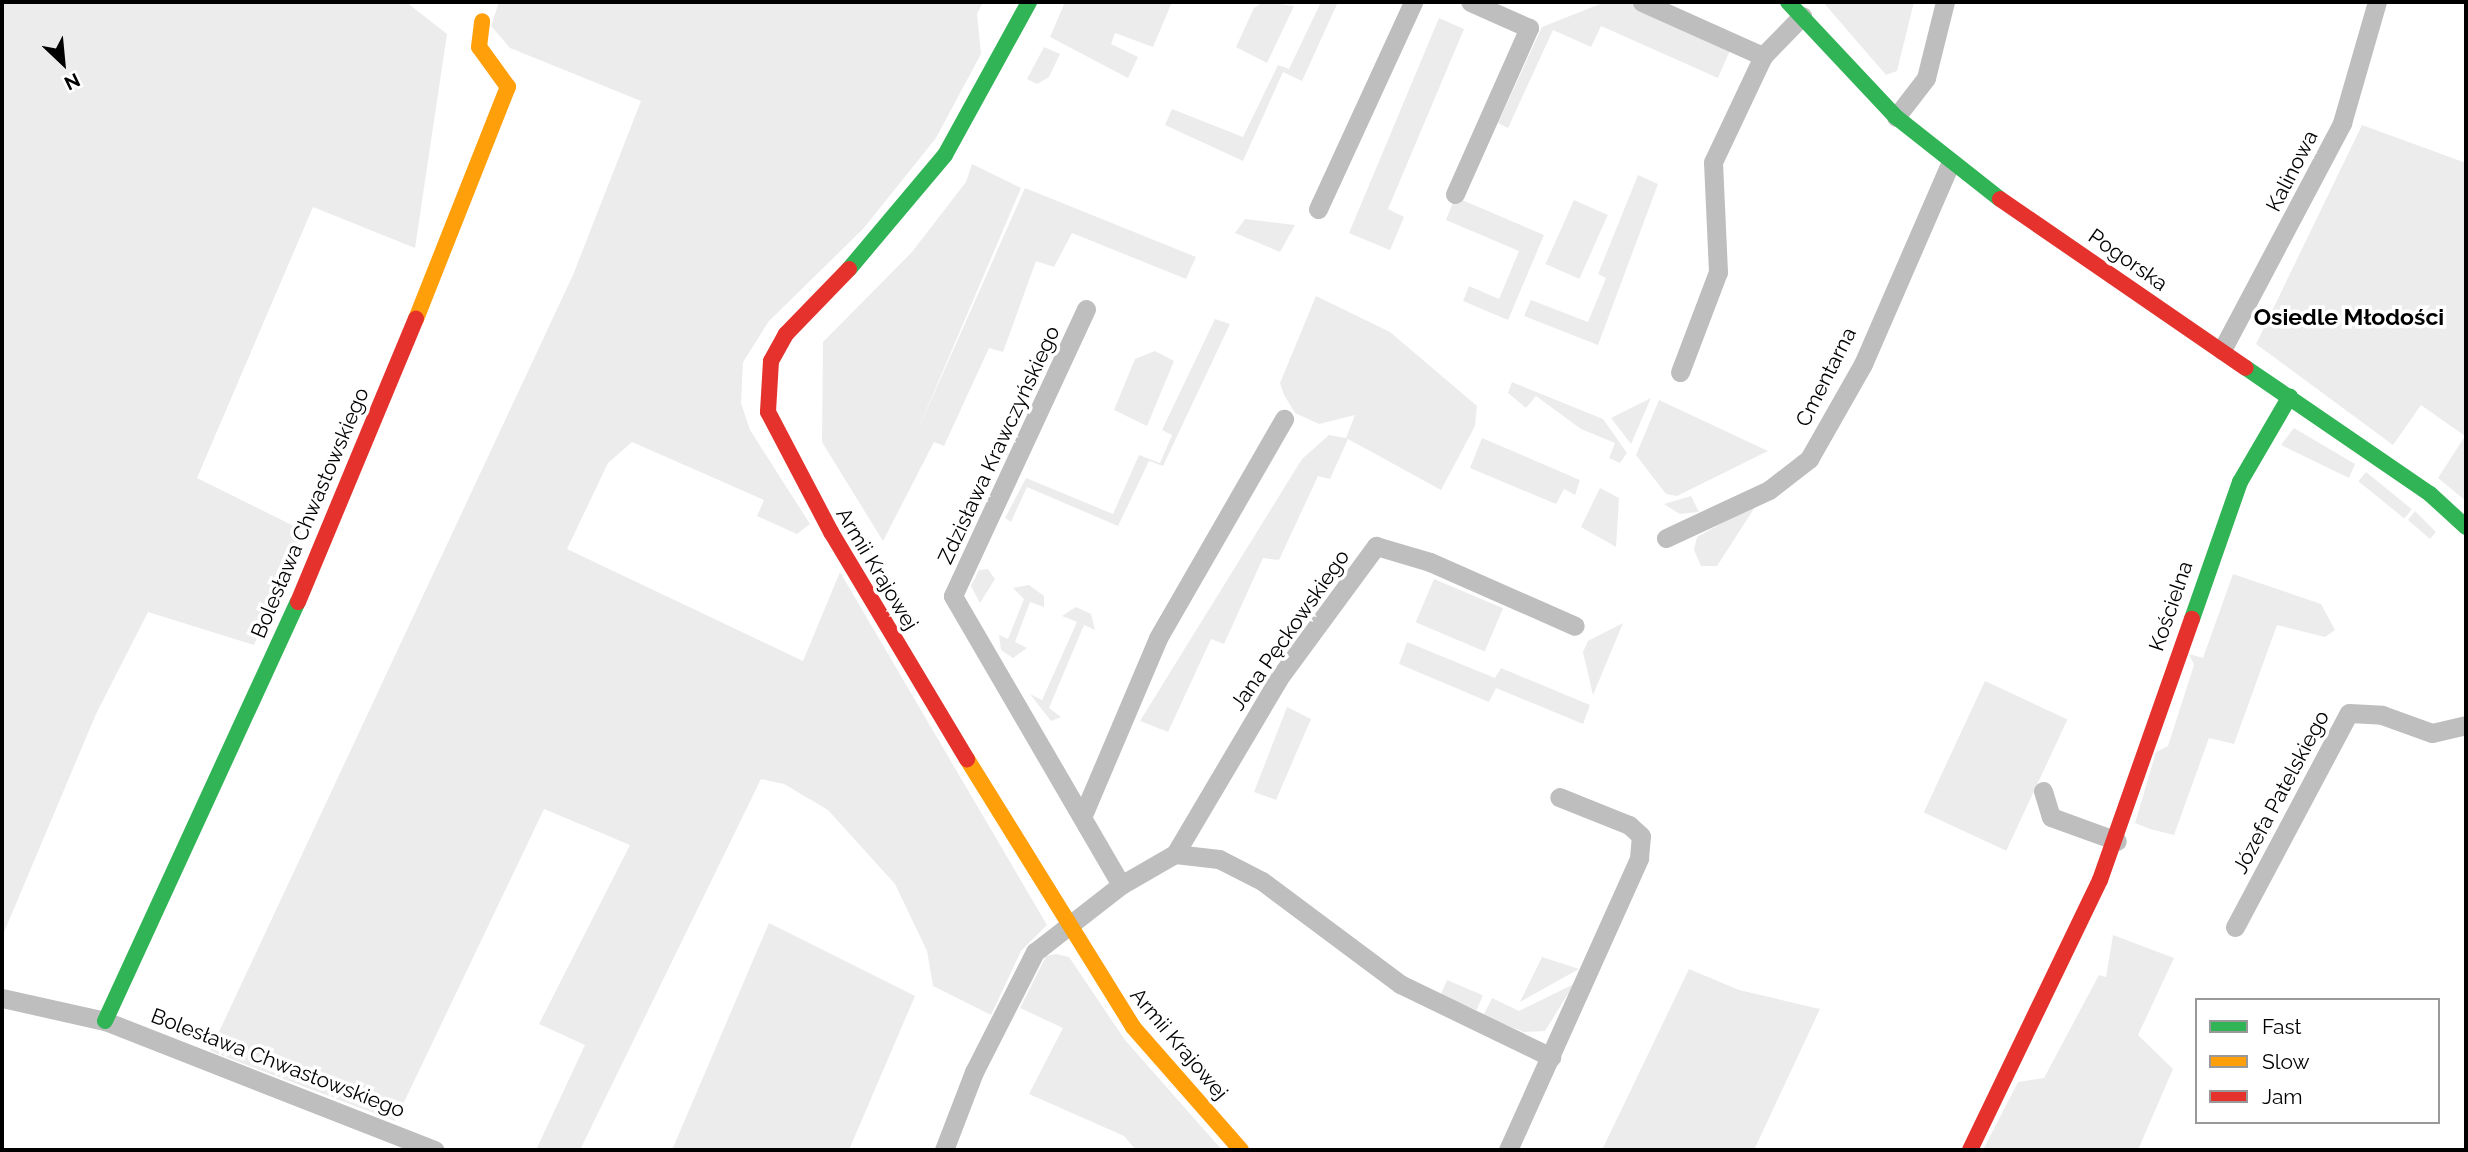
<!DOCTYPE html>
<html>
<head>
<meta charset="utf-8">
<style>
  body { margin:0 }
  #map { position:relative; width:2468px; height:1152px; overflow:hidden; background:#fff; font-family:Raleway,sans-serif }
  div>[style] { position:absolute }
  .green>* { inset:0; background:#ececec; transform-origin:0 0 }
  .street>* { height:19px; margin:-9.5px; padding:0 9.5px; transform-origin:9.5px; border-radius:9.5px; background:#bebebe }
  .fast>* { height:16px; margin:-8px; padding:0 8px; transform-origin:8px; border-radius:8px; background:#30b455 }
  .slow>* { height:16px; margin:-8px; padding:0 8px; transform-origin:8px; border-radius:8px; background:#ff9f0a }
  .jam>* { height:16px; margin:-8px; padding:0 8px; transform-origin:8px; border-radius:8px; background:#e5322d }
  span { translate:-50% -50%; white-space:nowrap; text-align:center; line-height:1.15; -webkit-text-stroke:7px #fff; paint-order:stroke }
  .street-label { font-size:21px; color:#000 }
  .neighbourhood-label { font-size:23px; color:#000; font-weight:700 }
  .frame { position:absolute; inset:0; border:4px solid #000; pointer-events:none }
  .legend { position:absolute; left:2195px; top:998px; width:245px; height:126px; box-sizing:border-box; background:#fff; border:2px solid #999; margin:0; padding:9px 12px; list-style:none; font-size:21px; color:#000 }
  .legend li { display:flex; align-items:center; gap:14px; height:35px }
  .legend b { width:35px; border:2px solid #999 }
  .north { position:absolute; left:28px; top:28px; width:70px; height:70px; -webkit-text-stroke:5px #fff; paint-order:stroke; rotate:154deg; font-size:19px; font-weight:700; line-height:28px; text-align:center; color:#000 }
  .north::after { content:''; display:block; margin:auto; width:24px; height:32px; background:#000; clip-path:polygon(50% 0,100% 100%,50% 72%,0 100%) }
</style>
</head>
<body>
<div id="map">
  <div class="green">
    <div style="clip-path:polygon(2px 2px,406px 2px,447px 34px,415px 248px,313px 207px,197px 478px,302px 530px,254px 645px,148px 612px,96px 714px,2px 937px)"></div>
    <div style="clip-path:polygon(499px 2px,983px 2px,977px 14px,981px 54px,936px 138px,863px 229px,769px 321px,743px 362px,741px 403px,750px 430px,810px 524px,797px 534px,757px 516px,764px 500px,632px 442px,608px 463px,567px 549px,803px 661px,840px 572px,1047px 925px,1021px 951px,991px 1015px,933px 986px,927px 951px,895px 884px,828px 810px,784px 784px,761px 779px,580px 1150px,536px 1150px,585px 1045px,539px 1024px,630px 845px,544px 809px,395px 1121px,210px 1051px,573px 275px,641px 101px,510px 48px,491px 26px)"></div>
    <div style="clip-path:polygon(1065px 2px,1172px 2px,1153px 47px,1115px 33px,1111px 44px,1138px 57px,1128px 78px,1050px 37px)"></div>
    <div style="clip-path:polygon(1264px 2px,1294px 6px,1267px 63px,1236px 47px,1254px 8px)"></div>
    <div style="clip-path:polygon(1321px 2px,1338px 2px,1302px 81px,1283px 72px,1243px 161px,1165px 125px,1172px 109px,1243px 137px,1278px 65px,1289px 69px)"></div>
    <div style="clip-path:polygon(1605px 2px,1628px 2px,1731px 48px,1718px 78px,1601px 26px,1591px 47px,1553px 30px,1508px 128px,1498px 123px,1542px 27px)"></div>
    <div style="clip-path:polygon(1823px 2px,1914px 2px,1897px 71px,1886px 75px)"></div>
    <div style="clip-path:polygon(1439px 18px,1464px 29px,1388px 209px,1404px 217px,1390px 250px,1349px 233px)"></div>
    <div style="clip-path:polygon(1044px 47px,1060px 54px,1049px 77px,1037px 84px,1027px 79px)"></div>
    <div style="clip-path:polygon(2362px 125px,2466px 163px,2466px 501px,2438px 478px,2465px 436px,2421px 405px,2393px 445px,2256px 344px)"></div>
    <div style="clip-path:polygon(972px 164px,1021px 188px,916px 434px,1025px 188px,1196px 257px,1186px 279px,1072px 233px,1054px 267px,1036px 261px,1003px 352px,989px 348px,944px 446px,934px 442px,883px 541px,822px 442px,823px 342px,912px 252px,966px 182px)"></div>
    <div style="clip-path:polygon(1638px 175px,1658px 184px,1598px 345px,1524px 316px,1531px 300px,1588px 322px,1606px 278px,1598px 274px)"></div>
    <div style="clip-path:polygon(1455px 197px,1544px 235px,1508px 320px,1463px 301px,1469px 286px,1499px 299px,1519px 251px,1446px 220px)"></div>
    <div style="left:1574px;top:200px;width:37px;height:70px;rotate:24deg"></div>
    <div style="clip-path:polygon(1245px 219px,1295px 225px,1280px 252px,1235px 233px)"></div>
    <div style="clip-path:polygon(1316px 296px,1390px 332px,1477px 406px,1475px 426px,1441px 490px,1348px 439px,1330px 479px,1318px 476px,1279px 560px,1263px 558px,1224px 644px,1211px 639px,1168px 732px,1140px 721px,1302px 459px,1329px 435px,1346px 438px,1355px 415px,1319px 424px,1295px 413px,1284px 395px,1280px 383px)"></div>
    <div style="clip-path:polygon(1215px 319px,1230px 324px,1163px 466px,1149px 461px,1118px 526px,1027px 487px,1011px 522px,1005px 518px,1026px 478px,1113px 514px,1139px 455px,1160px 463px,1172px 435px,1162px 430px)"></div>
    <div style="clip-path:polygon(1155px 351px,1174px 361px,1147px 426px,1114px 410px,1135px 359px)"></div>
    <div style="clip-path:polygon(1512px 382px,1603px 419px,1627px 453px,1620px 463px,1609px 458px,1615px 443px,1581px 429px,1536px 396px,1526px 408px,1508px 393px)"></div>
    <div style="clip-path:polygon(1651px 398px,1631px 444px,1611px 418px)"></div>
    <div style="clip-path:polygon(1659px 400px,1768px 451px,1677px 496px,1666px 494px,1636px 455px)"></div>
    <div style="clip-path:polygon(2294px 428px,2355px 464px,2349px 478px,2281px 445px)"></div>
    <div style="clip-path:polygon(1482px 438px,1580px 480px,1575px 495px,1564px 489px,1556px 504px,1470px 468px)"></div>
    <div style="left:2366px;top:472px;width:59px;height:12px;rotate:39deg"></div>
    <div style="clip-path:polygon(1600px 488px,1619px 498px,1616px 547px,1581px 527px)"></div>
    <div style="clip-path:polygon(1691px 496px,1699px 512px,1680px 514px,1664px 504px)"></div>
    <div style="clip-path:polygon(1757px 504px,1717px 566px,1701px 566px,1694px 550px,1697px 537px)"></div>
    <div style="clip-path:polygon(2415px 511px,2436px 532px,2430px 539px,2408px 520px)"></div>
    <div style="clip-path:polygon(988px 569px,995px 579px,980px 603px,971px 586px,979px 570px)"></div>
    <div style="clip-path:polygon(2233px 574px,2321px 604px,2335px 630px,2325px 637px,2277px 625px,2234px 744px,2209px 738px,2174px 835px,2150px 829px,2135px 823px,2156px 752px,2168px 746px,2194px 665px,2189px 654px,2203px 658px)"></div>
    <div style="left:1434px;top:579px;width:75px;height:47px;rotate:23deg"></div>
    <div style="clip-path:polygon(1029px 585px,1044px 596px,1044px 607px,1030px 602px,1015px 642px,1027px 648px,1013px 658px,1001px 650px,999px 635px,1008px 639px,1024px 599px,1013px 588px)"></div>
    <div style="clip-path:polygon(1076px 607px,1091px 614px,1095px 630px,1084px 625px,1049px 708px,1061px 717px,1051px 721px,1030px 694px,1042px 700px,1077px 622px,1062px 616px)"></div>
    <div style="clip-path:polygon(1623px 623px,1593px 695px,1583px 652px,1588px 641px)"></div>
    <div style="clip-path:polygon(1407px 642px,1495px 678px,1501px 668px,1590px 705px,1583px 724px,1496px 688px,1489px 702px,1399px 664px)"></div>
    <div style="left:1985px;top:681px;width:91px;height:145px;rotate:25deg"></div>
    <div style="clip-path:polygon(1287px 707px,1311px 719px,1276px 800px,1254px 792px)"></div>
    <div style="clip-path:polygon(769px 923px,915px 996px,849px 1150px,672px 1150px)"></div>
    <div style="clip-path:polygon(2113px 935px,2174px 958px,2138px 1035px,2173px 1069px,2138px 1150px,1983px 1150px,2018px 1082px,2044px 1078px,2099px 975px,2106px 977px)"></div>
    <div style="clip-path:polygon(1056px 954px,1069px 957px,1125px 1040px,1222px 1150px,1136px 1150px,1124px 1136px,1029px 1094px,1063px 1028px,1020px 1008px,1046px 956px)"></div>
    <div style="clip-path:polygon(1542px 957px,1579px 969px,1520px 1002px)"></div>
    <div style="clip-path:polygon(1689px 969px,1739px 990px,1820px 1009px,1754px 1150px,1602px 1150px)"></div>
    <div style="left:1447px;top:980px;width:39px;height:16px;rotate:23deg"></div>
    <div style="clip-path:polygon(1574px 984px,1545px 1031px,1524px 1032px,1483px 1016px,1492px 998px,1519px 1011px)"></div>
  </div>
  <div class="street">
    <div style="left:1642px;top:2px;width:133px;rotate:24.1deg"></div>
    <div style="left:1896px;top:117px;width:49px;rotate:-52.4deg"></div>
    <div style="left:1926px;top:78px;width:78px;rotate:-76deg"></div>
    <div style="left:1455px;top:194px;width:182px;rotate:-66deg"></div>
    <div style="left:1529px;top:28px;width:64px;rotate:-156.2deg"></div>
    <div style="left:1318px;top:209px;width:228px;rotate:-65.3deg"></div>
    <div style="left:1086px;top:309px;width:316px;rotate:114.9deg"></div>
    <div style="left:953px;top:596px;width:334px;rotate:59.8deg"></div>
    <div style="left:2222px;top:350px;width:257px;rotate:-62.1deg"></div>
    <div style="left:2342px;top:123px;width:126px;rotate:-73.9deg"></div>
    <div style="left:1680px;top:372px;width:107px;rotate:-69.2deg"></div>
    <div style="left:1718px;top:272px;width:110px;rotate:-92.6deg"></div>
    <div style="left:1713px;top:162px;width:117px;rotate:-64.7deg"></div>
    <div style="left:1763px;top:56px;width:56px;rotate:-45.7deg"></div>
    <div style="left:1666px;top:538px;width:114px;rotate:-25deg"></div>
    <div style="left:1769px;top:490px;width:51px;rotate:-37.8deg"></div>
    <div style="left:1809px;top:459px;width:109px;rotate:-60.4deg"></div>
    <div style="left:1863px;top:364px;width:218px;rotate:-66.5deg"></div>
    <div style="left:2043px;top:791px;width:27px;rotate:73deg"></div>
    <div style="left:2051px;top:817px;width:70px;rotate:20deg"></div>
    <div style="left:1083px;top:815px;width:192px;rotate:-67deg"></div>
    <div style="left:1158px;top:638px;width:253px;rotate:-60.1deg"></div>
    <div style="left:1175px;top:854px;width:204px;rotate:-59.4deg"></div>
    <div style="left:1279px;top:678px;width:164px;rotate:-53.7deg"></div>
    <div style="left:1376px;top:546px;width:56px;rotate:16.5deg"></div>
    <div style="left:1430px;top:562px;width:158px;rotate:23.8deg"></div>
    <div style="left:2235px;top:927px;width:242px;rotate:-62deg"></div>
    <div style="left:2349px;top:713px;width:33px;rotate:3deg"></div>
    <div style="left:2382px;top:715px;width:53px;rotate:19.8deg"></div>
    <div style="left:2432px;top:733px;width:35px;rotate:-13deg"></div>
    <div style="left:2px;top:998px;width:106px;rotate:12.6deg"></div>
    <div style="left:105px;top:1021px;width:354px;rotate:21.4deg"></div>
    <div style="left:944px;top:1150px;width:84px;rotate:-69deg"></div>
    <div style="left:974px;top:1072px;width:135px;rotate:-63.1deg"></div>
    <div style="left:1035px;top:952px;width:109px;rotate:-37.9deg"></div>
    <div style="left:1121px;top:885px;width:62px;rotate:-29.9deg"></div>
    <div style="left:1175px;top:854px;width:44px;rotate:6.5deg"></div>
    <div style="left:1219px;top:859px;width:48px;rotate:27.1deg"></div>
    <div style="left:1262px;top:881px;width:172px;rotate:36.7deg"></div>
    <div style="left:1400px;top:984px;width:168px;rotate:25.8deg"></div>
    <div style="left:1508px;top:1150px;width:320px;rotate:-65.8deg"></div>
    <div style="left:1639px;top:858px;width:22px;rotate:-85deg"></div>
    <div style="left:1641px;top:836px;width:16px;rotate:-137deg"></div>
    <div style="left:1629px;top:825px;width:75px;rotate:-158.2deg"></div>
  </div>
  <div class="fast">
    <div style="left:1788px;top:2px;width:158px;rotate:46.8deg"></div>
    <div style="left:1896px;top:117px;width:132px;rotate:38.3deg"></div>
    <div style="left:849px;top:269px;width:149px;rotate:-49.9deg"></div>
    <div style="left:945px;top:155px;width:175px;rotate:-61.2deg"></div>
    <div style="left:2246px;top:368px;width:223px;rotate:34.4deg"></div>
    <div style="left:2430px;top:494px;width:49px;rotate:42.5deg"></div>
    <div style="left:2192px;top:619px;width:145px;rotate:-70.7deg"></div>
    <div style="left:2240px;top:482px;width:99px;rotate:-59.8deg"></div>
    <div style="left:105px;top:1021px;width:461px;rotate:-65.3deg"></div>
  </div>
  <div class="slow">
    <div style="left:416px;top:319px;width:250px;rotate:-68.4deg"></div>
    <div style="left:508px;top:87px;width:49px;rotate:-125.9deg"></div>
    <div style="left:479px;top:47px;width:26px;rotate:-83deg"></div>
    <div style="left:967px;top:759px;width:315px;rotate:58.2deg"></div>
    <div style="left:1133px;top:1027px;width:164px;rotate:48.7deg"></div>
  </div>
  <div class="jam">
    <div style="left:2000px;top:199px;width:298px;rotate:34.5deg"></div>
    <div style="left:849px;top:269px;width:91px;rotate:134.1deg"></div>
    <div style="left:786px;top:334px;width:31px;rotate:119deg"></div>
    <div style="left:771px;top:361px;width:51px;rotate:93.4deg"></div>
    <div style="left:768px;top:412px;width:136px;rotate:62.3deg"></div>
    <div style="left:831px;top:532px;width:265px;rotate:59.1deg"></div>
    <div style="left:298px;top:602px;width:307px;rotate:-67.4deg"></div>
    <div style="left:1970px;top:1150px;width:300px;rotate:-64.3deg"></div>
    <div style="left:2100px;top:880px;width:277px;rotate:-70.6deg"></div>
  </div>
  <div class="street-label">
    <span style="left:2292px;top:171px;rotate:-63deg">Kalinowa</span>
    <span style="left:2128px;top:260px;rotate:35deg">Pogorska</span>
    <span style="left:1826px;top:377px;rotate:-63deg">Cmentarna</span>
    <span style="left:999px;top:445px;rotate:-65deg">Zdzisława Krawczyńskiego</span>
    <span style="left:310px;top:513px;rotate:-67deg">Bolesława Chwastowskiego</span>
    <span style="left:877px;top:569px;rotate:59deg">Armii Krajowej</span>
    <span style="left:2171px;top:606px;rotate:-71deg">Kościelna</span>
    <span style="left:1290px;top:630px;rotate:-55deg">Jana Pęckowskiego</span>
    <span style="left:2281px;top:792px;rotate:-62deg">Józefa Patelskiego</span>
    <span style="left:1179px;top:1044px;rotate:50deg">Armii Krajowej</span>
    <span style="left:278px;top:1063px;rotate:21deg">Bolesława Chwastowskiego</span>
  </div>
  <div class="neighbourhood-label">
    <span style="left:2349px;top:317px">Osiedle Młodości</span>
  </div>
  <div class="frame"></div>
  <ul class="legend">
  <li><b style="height:9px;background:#30b455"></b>Fast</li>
  <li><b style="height:9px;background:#ff9f0a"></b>Slow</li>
  <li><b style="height:9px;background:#e5322d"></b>Jam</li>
  </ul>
  <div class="north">N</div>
</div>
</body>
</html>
